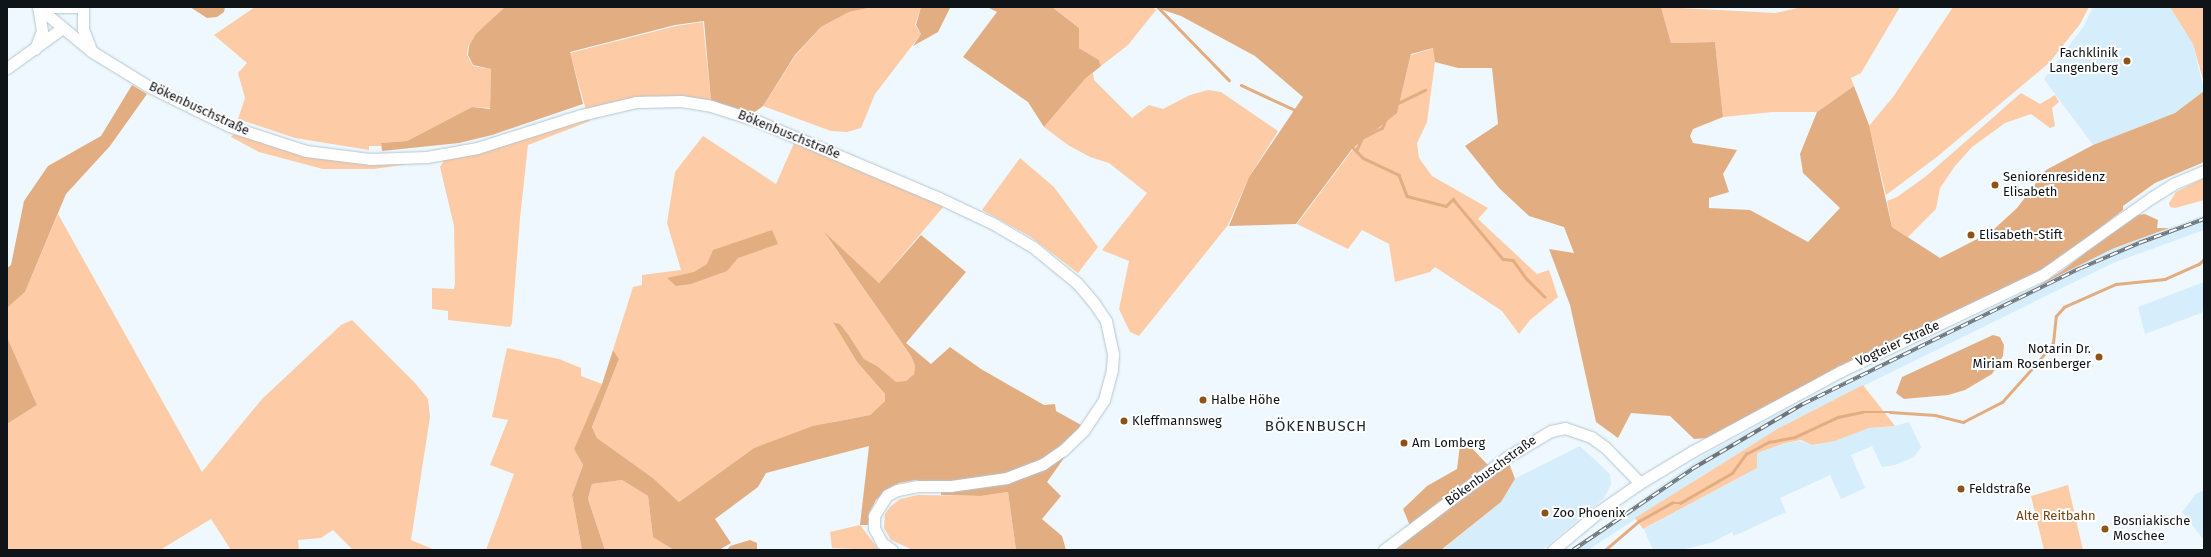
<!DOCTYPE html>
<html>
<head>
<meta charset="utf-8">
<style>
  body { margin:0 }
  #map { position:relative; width:2211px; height:557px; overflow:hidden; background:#eef8fe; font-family:"Fira Sans",sans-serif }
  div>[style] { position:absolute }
  .built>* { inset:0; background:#d6edfc }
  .green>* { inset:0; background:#fdcba5 }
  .forest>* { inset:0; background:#e3ad82 }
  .stream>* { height:2.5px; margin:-1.25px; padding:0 1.25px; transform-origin:1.25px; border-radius:1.25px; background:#e3ad82 }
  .roads { filter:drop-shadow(0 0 1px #b5c5cf) drop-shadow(0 0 1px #b5c5cf) }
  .major>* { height:11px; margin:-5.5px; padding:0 5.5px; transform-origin:5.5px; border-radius:5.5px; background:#fff }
  .rail>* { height:4px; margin-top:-2px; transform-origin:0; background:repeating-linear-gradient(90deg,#fff 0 8px,#6e757a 0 16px); box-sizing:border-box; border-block:1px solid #6e757a }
  .dots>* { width:11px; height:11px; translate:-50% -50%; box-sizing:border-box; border:2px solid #fff; border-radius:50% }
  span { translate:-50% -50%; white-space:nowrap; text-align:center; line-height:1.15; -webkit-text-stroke:4px #fff; paint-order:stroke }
  .poi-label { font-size:13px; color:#0f1418 }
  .right { translate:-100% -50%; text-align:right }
  .left { translate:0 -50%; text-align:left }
  .street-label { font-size:13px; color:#0f1418 }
  .park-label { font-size:13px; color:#764413 }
  .quarter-label { font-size:15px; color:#202c34; letter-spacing:1px }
  .frame { position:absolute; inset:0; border:8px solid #0f1418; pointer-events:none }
</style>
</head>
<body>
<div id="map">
  <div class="built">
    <div style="clip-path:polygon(2093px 7px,2170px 7px,2193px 44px,2204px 91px,2175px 113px,2093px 145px,2044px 79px,2084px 26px)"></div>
    <div style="clip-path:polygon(2204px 215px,2204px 230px,2113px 263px,1790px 422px,1708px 472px,1588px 550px,1571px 550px,1701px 457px,1784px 411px,2112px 249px)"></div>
    <div style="clip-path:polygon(2204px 282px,2204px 309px,2201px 313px,2145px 334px,2138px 307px)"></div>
    <div style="clip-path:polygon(1909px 422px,1921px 447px,1914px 457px,1895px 465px,1882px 467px,1872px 446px,1851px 455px,1865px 488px,1841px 499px,1830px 475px,1780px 498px,1786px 512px,1734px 536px,1732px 532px,1713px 542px,1681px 550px,1653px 550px,1644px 529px,1757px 468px,1757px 453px,1785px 443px,1800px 441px,1813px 445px,1835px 441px,1869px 428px,1895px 426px)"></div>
    <div style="clip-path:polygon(1580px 446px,1610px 474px,1611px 485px,1604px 498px,1542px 550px,1442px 550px,1501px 502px,1516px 478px)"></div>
    <div style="clip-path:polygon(2204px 490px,2204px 540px,2182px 512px,2196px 494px)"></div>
  </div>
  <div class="green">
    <div style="clip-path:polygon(255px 7px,505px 7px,468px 46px,467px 55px,473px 66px,491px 69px,490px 108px,472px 107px,407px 141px,381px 143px,381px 146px,369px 146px,369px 150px,295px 138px,238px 119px,245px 98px,238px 73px,247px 63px,214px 35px)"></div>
    <div style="clip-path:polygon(873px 7px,921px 7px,915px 25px,921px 34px,875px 94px,861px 128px,847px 132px,831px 131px,763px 106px,795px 56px,821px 27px,849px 12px)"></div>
    <div style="clip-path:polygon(1052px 7px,1153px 7px,1156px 10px,1128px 45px,1101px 66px,1099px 60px,1079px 48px,1079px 28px)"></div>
    <div style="clip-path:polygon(1661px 7px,1776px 13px,1802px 7px,1900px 7px,1861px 73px,1851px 78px,1854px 86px,1817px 112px,1773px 112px,1723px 117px,1715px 42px,1671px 43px)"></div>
    <div style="clip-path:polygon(1953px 7px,2089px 7px,2080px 24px,2049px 63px,1938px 156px,1886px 195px,1869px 126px,1893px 97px)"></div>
    <div style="clip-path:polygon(2170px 7px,2204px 7px,2204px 83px,2193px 44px)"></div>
    <div style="clip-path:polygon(703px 22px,711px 101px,656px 96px,586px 110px,570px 53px,676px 26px)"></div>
    <div style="clip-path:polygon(1434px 48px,1435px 62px,1427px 122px,1417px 143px,1419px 158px,1432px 176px,1488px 208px,1478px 219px,1537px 274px,1549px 270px,1558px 297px,1530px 320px,1519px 334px,1502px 311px,1435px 267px,1430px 272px,1395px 282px,1389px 244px,1362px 230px,1348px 249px,1297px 224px,1353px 149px,1397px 112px,1411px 55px)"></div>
    <div style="clip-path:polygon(1093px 73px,1094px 80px,1132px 118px,1149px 105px,1163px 109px,1190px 95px,1208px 90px,1221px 92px,1278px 131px,1249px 177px,1228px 225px,1139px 336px,1130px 332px,1119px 309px,1129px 261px,1102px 250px,1147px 193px,1109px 163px,1090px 157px,1068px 145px,1044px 127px,1085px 79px)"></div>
    <div style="clip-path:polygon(2021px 93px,2040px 104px,2055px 95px,2059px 102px,2052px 108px,2055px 126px,2050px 128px,2031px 114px,2005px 123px,1972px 147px,1955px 166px,1940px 188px,1936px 209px,1908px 237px,1892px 227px,1887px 201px,1897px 197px,1925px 177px)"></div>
    <div style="clip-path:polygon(588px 117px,590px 121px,528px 145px,520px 218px,512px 323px,510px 327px,448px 320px,448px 311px,432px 309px,432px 288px,454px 289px,455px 283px,454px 226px,440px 167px,444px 160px,532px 137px)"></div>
    <div style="clip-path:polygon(235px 133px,277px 148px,326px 159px,408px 164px,374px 169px,323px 169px,259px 152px,231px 137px)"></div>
    <div style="clip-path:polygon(703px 136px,776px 184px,794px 143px,944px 206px,879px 283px,825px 234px,911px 356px,915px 366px,914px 374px,906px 381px,896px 383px,877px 366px,864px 359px,848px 334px,840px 324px,834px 322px,857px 362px,885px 394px,885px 401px,870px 415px,833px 422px,754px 448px,679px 502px,653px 478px,597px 438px,592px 427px,619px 359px,613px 350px,633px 287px,642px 285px,642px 275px,681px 270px,667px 223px,675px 172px)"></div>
    <div style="clip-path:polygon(1020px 158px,1054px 187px,1098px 247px,1078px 273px,1031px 237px,982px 210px)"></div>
    <div style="clip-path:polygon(2204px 178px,2204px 200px,2175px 208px,2170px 207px,2169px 203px,2176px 192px)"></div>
    <div style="clip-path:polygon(58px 214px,202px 472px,262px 399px,341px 325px,352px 320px,415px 383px,428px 399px,430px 417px,411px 540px,435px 550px,353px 550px,333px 530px,321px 538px,298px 540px,299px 550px,231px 550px,211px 519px,160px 550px,7px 550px,7px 424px,37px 405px,7px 337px,7px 308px,25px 292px)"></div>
    <div style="clip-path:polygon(507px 348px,559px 359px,581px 368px,581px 376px,602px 384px,574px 449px,583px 465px,572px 495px,582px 550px,486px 550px,514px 474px,490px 465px,508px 420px,492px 417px)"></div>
    <div style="clip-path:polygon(1863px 385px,1895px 426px,1869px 428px,1835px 441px,1812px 445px,1801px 440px,1785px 443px,1757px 453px,1757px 468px,1643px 529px,1635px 518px,1779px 428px)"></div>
    <div style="clip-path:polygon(622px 480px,648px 496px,653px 536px,674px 550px,605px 550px,588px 499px,592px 484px)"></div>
    <div style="clip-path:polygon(2068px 485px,2083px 550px,2044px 550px,2031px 496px)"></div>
    <div style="clip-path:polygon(1008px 492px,1016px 550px,913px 550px,891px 540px,884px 528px,885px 514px,891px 506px,900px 499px,918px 495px,981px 496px)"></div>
    <div style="clip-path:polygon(860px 525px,879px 550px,832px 548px,830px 532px)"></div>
  </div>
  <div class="forest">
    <div style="clip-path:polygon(190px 7px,225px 7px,224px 12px,217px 17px,207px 18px)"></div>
    <div style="clip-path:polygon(505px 7px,873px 7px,849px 12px,821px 27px,795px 55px,763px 106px,752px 114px,711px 101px,704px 21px,675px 25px,570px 52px,583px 104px,492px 135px,459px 143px,382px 151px,381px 143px,407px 141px,472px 107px,490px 109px,491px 69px,473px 65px,468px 55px,469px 46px,476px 34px)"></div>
    <div style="clip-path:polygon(921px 7px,954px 7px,950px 8px,938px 32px,913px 46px,921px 34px,916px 25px)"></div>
    <div style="clip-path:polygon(987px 7px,1052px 7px,1079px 28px,1079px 48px,1099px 60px,1101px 66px,1085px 79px,1044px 127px,1028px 102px,963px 57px,997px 12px)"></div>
    <div style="clip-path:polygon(1154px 7px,1661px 7px,1671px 43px,1715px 42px,1723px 117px,1693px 129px,1690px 136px,1693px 143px,1737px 150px,1723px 174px,1729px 192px,1709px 198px,1709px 208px,1750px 210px,1808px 242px,1840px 208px,1803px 173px,1800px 154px,1817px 112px,1854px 86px,1869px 125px,1892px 227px,1940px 258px,1991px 232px,2017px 208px,2046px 170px,2093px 145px,2175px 113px,2204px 91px,2204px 162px,2155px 183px,2123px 206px,2123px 210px,2079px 244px,2041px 270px,1707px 438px,1694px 439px,1670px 416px,1631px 413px,1618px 438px,1596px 422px,1570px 305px,1549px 249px,1574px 253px,1564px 227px,1529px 216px,1499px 188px,1465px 146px,1498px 124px,1492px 68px,1458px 68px,1435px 62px,1433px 48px,1411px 54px,1397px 113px,1352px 149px,1296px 224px,1229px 226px,1249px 177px,1303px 97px,1255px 56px,1181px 16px)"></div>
    <div style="clip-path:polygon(132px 85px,147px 94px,110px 146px,66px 194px,25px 292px,7px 308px,7px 268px,11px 265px,24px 201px,48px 166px,101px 136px)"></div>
    <div style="clip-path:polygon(2145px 214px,2158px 220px,2157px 228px,2169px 228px,2112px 249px,2036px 287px,2062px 271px,2132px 216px)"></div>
    <div style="clip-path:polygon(772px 230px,778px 244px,738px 258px,727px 271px,691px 284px,676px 286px,667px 278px,694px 272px,707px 264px,713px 250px)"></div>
    <div style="clip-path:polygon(824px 232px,879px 283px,921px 235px,966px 272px,906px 343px,931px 364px,950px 347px,981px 369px,1044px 405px,1055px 404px,1056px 411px,1090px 430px,1064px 458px,1047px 482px,1061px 496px,1042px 519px,1062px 536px,1066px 550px,1016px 550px,1008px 492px,981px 496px,941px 495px,941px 492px,916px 480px,899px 483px,886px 490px,876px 500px,869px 513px,868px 525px,860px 525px,869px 446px,766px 473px,758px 487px,715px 519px,731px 543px,719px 550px,674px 550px,653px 537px,648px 496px,622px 480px,592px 484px,588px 499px,605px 550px,582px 550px,572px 495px,583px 465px,574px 449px,602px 384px,613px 350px,619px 359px,592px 427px,597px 438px,653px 478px,679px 502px,754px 448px,813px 426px,870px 415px,885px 401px,885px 394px,857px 362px,833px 322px,840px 324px,848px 334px,864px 359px,877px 366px,896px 382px,906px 381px,914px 374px,915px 366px,911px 356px)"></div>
    <div style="clip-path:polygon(1993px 335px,2000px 337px,2004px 345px,2003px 356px,1992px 374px,1965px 390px,1948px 395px,1904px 399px,1896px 393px,1902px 377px)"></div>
    <div style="clip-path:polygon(7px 337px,37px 405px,7px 424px)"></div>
    <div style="clip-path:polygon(1461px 437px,1487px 464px,1497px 471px,1509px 463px,1515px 479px,1501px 502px,1441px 550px,1392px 550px,1413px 533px,1403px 509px,1427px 486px,1457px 469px)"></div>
    <div style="clip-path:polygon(750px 540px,757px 543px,757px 550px,727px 550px,730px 546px)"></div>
  </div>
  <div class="stream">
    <div style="left:1158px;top:7px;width:102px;rotate:45.8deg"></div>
    <div style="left:1442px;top:40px;width:34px;rotate:-73deg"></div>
    <div style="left:480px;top:51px;width:19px;rotate:-65deg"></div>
    <div style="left:488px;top:34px;width:45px;rotate:-36.9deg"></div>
    <div style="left:1241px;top:85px;width:60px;rotate:24.8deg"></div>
    <div style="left:1295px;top:110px;width:23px;rotate:38deg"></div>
    <div style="left:1313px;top:124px;width:29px;rotate:20deg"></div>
    <div style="left:1340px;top:134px;width:33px;rotate:46deg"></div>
    <div style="left:1363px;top:158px;width:40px;rotate:25deg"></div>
    <div style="left:1399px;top:175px;width:22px;rotate:69deg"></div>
    <div style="left:1407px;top:196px;width:40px;rotate:14.4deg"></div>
    <div style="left:1446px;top:206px;width:10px;rotate:-45deg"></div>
    <div style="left:1453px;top:199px;width:78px;rotate:50.2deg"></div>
    <div style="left:1503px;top:259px;width:10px;rotate:6deg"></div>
    <div style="left:1513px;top:260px;width:24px;rotate:54deg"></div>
    <div style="left:1527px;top:279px;width:25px;rotate:45deg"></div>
    <div style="left:1356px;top:151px;width:14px;rotate:-65deg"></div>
    <div style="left:1362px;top:138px;width:22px;rotate:-27deg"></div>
    <div style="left:1382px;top:128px;width:22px;rotate:-69deg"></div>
    <div style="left:1390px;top:107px;width:39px;rotate:-26deg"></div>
    <div style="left:1605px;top:550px;width:45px;rotate:-40.5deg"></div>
    <div style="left:1639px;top:521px;width:38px;rotate:-29deg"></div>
    <div style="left:1672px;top:503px;width:8px"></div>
    <div style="left:1680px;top:503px;width:60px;rotate:-30deg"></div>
    <div style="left:1732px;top:473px;width:24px;rotate:-54deg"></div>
    <div style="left:1746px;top:454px;width:26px;rotate:-28deg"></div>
    <div style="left:1769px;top:442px;width:26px;rotate:-11deg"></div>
    <div style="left:1795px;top:437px;width:47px;rotate:-24.9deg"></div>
    <div style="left:1838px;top:417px;width:25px;rotate:-12deg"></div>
    <div style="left:1862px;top:412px;width:28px"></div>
    <div style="left:1890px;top:412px;width:45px;rotate:3.8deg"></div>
    <div style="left:1935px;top:415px;width:29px;rotate:14deg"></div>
    <div style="left:1963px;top:422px;width:44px;rotate:-27.1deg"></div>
    <div style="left:2002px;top:402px;width:54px;rotate:-48deg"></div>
    <div style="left:2038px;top:362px;width:24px;rotate:-52deg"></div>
    <div style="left:2053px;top:343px;width:27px;rotate:-84deg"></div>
    <div style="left:2056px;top:316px;width:12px;rotate:-48deg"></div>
    <div style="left:2064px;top:307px;width:57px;rotate:-23.9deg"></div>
    <div style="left:2116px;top:284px;width:49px;rotate:-5.8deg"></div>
    <div style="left:2165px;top:279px;width:37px;rotate:-24deg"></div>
    <div style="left:2199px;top:264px;width:7px;rotate:-45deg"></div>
  </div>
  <div class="roads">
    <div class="major">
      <div style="left:38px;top:7px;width:69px;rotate:39.7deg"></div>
      <div style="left:91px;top:51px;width:67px;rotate:31.6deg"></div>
      <div style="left:148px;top:86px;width:90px;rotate:26.3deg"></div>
      <div style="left:229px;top:126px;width:81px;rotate:18deg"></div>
      <div style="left:306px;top:151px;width:64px;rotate:7.1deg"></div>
      <div style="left:370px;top:159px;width:57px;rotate:-2deg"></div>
      <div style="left:427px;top:157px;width:51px;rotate:-10.2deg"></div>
      <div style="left:477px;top:148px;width:109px;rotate:-17.6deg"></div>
      <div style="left:581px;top:115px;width:57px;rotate:-13.3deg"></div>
      <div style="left:636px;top:102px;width:45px;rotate:-1.3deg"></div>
      <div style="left:681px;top:101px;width:30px;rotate:9deg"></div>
      <div style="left:711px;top:106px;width:46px;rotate:17.7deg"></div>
      <div style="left:755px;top:120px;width:200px;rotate:23deg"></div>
      <div style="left:939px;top:198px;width:59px;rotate:25.3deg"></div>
      <div style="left:992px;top:223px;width:48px;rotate:30.3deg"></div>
      <div style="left:1033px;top:247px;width:58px;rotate:39.4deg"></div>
      <div style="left:1078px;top:284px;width:25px;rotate:50deg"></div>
      <div style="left:1094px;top:303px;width:22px;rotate:56deg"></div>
      <div style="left:1106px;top:321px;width:34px;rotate:78deg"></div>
      <div style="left:1113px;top:354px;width:16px;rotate:94deg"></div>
      <div style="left:1112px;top:370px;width:31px;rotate:105deg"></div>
      <div style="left:1104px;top:400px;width:37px;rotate:124deg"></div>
      <div style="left:1083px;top:431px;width:28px;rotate:136deg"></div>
      <div style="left:1063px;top:450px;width:24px;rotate:145deg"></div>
      <div style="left:1043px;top:464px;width:39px;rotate:159deg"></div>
      <div style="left:1007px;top:478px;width:58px;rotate:172deg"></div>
      <div style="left:950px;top:486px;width:32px;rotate:180deg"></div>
      <div style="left:918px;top:486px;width:21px;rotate:169deg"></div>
      <div style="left:897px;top:490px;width:11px;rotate:153deg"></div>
      <div style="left:887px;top:495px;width:25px;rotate:122deg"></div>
      <div style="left:874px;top:516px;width:12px;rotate:90deg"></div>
      <div style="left:874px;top:528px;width:17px;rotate:62deg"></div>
      <div style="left:882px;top:543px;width:12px;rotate:35deg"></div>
      <div style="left:38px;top:7px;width:45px"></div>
      <div style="left:83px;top:7px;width:22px;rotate:90deg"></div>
      <div style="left:83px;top:29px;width:22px;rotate:69deg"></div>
      <div style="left:35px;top:49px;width:19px;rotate:-69deg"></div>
      <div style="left:42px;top:31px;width:24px;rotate:-99deg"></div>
      <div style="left:7px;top:68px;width:67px;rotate:-35.8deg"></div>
      <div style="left:1384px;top:550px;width:154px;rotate:-37.1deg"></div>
      <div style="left:1507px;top:457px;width:51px;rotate:-30.6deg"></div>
      <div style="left:1551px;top:431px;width:14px;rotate:-12deg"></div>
      <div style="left:1565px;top:428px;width:28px;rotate:19deg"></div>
      <div style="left:1591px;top:437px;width:17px;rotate:36deg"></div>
      <div style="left:1605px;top:447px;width:50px;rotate:45.8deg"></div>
      <div style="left:1553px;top:550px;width:62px;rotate:-39.8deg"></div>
      <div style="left:1601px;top:510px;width:47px;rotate:-34.7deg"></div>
      <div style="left:1640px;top:483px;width:62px;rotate:-31.1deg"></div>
      <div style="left:1693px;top:451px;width:168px;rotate:-28.4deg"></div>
      <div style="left:1841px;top:371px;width:225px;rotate:-25.5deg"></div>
      <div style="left:2044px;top:274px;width:131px;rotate:-35.4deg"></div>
      <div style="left:2151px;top:198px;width:26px;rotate:-32deg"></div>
      <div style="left:2173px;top:184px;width:34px;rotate:-23deg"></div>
    </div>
  </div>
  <div class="rail">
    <div style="left:1573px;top:550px;width:144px;rotate:-34.2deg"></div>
    <div style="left:1692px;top:469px;width:129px;rotate:-30.4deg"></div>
    <div style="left:1803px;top:404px;width:309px;rotate:-26.1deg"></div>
    <div style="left:2081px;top:268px;width:63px;rotate:-23.3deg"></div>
    <div style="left:2139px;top:243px;width:69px;rotate:-20.3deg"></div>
  </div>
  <div class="dots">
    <div style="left:2127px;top:61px;background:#8f5214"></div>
    <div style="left:1995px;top:185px;background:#8f5214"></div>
    <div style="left:1971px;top:235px;background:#8f5214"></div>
    <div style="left:2099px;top:357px;background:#8f5214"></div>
    <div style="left:1203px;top:400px;background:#8f5214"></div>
    <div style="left:1124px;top:421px;background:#8f5214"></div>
    <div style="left:1404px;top:443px;background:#8f5214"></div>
    <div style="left:1961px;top:489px;background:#8f5214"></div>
    <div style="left:1545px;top:513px;background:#8f5214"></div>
    <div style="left:2105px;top:529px;background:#8f5214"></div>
  </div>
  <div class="poi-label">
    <span class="right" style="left:2118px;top:61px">Fachklinik<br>Langenberg</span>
    <span class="left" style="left:2003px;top:185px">Seniorenresidenz<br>Elisabeth</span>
    <span class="left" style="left:1979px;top:235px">Elisabeth-Stift</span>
    <span class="right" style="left:2091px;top:357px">Notarin Dr.<br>Miriam Rosenberger</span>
    <span class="left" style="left:1211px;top:400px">Halbe Höhe</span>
    <span class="left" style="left:1132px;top:421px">Kleffmannsweg</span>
    <span class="left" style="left:1412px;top:443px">Am Lomberg</span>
    <span class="left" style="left:1969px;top:489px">Feldstraße</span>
    <span class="left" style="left:1553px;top:513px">Zoo Phoenix</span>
    <span class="left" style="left:2113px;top:529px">Bosniakische<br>Moschee</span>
  </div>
  <div class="street-label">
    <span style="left:199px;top:109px;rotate:25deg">Bökenbuschstraße</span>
    <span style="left:789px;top:135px;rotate:22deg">Bökenbuschstraße</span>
    <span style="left:1898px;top:344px;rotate:-25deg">Vogteier Straße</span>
    <span style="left:1491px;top:471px;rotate:-36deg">Bökenbuschstraße</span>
  </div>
  <div class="park-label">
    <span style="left:2056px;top:516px">Alte Reitbahn</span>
  </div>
  <div class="quarter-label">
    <span style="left:1316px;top:427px">BÖKENBUSCH</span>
  </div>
  <div class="frame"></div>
</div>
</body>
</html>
